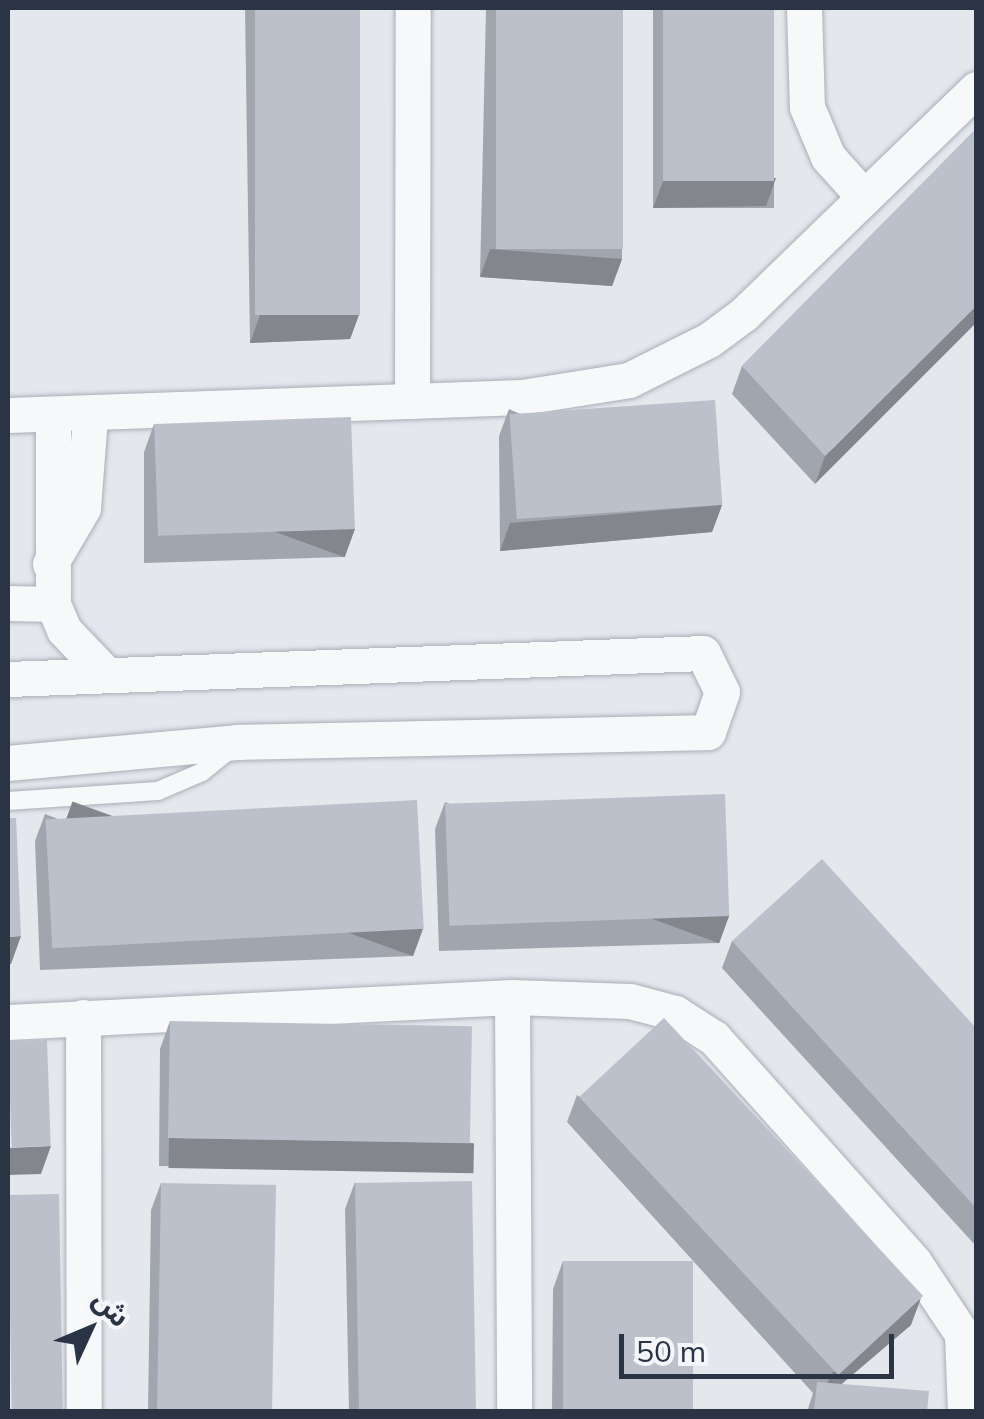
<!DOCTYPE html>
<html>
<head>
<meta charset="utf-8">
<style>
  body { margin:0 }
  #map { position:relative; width:984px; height:1419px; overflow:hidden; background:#e4e7ec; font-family:Mulish,"Noto Sans Arabic",sans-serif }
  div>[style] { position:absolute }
  .roads { filter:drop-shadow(0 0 2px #a9aeb7) drop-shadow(0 0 2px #a9aeb7) }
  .service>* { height:18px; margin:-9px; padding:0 9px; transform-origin:9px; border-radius:9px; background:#f7f8fa }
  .minor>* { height:35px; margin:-17.5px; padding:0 17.5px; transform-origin:17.5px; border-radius:17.5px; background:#f7f8fa }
  .wall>* { inset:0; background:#a1a5ae; transform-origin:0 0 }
  .shaded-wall>* { inset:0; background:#83868d; transform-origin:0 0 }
  .building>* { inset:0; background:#bbc0ca; transform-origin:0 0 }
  span { translate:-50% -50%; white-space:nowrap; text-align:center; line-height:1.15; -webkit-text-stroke:9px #f4f6f9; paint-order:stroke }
  .frame { position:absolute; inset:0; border:10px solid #2b3445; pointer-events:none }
  .north { position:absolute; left:40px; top:1279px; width:100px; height:100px; -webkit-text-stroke:8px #f4f6f9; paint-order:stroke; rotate:46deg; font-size:28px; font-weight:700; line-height:40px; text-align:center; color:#2b3445 }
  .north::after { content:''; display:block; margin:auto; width:35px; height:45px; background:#2b3445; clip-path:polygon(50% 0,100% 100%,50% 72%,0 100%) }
  .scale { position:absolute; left:619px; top:1334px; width:275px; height:45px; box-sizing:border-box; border:5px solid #2b3445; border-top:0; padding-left:12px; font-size:30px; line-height:35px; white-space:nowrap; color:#2b3445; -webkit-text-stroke:8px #f4f6f9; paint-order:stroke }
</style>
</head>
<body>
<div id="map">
  <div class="roads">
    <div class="service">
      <div style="left:8px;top:801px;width:150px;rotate:-3.8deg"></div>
      <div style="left:158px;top:791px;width:48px;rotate:-23.4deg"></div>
      <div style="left:202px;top:772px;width:40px;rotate:-39deg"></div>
    </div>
    <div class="minor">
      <div style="left:804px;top:8px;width:99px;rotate:88.3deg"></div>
      <div style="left:807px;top:107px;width:54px;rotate:67.2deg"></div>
      <div style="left:828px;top:157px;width:54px;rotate:48deg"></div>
      <div style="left:412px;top:401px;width:393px;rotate:-89.9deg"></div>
      <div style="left:8px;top:415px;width:514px;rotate:-2.01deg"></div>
      <div style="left:522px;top:397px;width:108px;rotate:-9deg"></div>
      <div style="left:629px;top:380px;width:89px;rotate:-26.6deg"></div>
      <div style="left:709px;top:340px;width:44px;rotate:-36.6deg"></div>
      <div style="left:744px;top:314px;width:323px;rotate:-44.1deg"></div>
      <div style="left:53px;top:416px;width:188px;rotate:90deg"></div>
      <div style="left:53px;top:604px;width:28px;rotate:67deg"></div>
      <div style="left:64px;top:630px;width:62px;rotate:46.3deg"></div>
      <div style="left:50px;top:564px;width:65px;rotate:-59.5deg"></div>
      <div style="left:83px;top:508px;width:92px;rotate:-85.6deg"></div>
      <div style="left:8px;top:603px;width:45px;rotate:1.3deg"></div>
      <div style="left:8px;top:679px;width:695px;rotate:-2.14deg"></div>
      <div style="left:703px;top:653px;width:43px;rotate:64deg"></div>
      <div style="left:722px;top:692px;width:42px;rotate:109.3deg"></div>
      <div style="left:708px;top:732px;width:470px;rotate:178.8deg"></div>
      <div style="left:238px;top:742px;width:231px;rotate:174.8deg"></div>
      <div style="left:512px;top:997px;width:415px;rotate:89.7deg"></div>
      <div style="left:83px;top:1017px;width:395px;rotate:89.9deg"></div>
      <div style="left:8px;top:1022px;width:505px;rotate:-2.84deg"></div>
      <div style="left:512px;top:997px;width:118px;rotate:1.9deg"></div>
      <div style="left:630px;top:1001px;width:47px;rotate:14.9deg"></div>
      <div style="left:675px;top:1013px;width:46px;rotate:32.7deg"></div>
      <div style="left:714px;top:1038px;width:300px;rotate:48.2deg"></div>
      <div style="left:914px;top:1262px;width:87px;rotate:56.3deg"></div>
      <div style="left:962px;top:1334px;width:78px;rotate:87.8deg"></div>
    </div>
  </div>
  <div class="wall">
    <div style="clip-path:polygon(245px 8px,360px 8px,360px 312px,350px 339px,250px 343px)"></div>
    <div style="clip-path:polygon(486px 8px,623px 8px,622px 259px,612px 286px,480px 277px)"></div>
    <div style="left:653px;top:8px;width:121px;height:200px"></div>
    <div style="clip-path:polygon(976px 129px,815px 484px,732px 394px,742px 366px)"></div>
    <div style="clip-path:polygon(509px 409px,722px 505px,712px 532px,500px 551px,499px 436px)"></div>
    <div style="clip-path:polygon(154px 424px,345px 557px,144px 563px,144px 452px)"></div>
    <div style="clip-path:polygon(445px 802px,729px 916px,719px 943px,439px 951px,435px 829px)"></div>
    <div style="clip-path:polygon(45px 814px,413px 956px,40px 970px,35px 841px)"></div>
    <div style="clip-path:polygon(732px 941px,976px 1028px,976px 1246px,722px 968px)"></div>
    <div style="clip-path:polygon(170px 1021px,474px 1144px,464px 1171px,159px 1166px,160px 1049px)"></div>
    <div style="clip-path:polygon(577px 1095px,911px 1325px,842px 1384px,927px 1412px,807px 1412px,813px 1393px,567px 1122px)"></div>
    <div style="clip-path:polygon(355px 1182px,476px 1412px,349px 1412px,345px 1209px)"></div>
    <div style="clip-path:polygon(161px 1183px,273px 1412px,148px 1412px,151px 1210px)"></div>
    <div style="clip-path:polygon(563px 1261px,692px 1412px,552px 1412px,553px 1289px)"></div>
  </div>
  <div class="shaded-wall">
    <div style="clip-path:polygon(776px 178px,766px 206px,653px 208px,663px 181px)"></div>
    <div style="clip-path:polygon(490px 249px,622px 259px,612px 286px,480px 277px)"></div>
    <div style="clip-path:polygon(976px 306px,976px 323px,815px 484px,825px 456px)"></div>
    <div style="clip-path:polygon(360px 312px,350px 339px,250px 343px,260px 315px)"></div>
    <div style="clip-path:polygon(722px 505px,712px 532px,500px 551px,510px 523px)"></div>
    <div style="left:355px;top:529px;width:30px;height:201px;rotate:110deg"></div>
    <div style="left:729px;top:916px;width:29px;height:280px;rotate:110deg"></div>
    <div style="left:423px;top:929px;width:29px;height:373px;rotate:110deg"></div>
    <div style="clip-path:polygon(21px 936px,11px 964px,8px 964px,8px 937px)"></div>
    <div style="left:169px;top:1138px;width:305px;height:30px;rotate:1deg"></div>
    <div style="clip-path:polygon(51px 1146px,41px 1174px,8px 1175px,8px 1148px)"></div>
    <div style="clip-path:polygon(921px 1298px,911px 1325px,821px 1401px,831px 1374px)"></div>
  </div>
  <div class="building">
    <div style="left:255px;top:8px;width:105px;height:307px"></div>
    <div style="left:496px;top:8px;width:127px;height:241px"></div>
    <div style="left:663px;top:8px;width:111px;height:173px"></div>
    <div style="clip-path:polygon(976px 129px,976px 306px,825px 456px,742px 366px)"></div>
    <div style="left:715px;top:400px;width:105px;height:206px;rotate:86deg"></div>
    <div style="left:351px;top:417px;width:112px;height:197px;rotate:88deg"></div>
    <div style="left:725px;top:794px;width:122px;height:280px;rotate:88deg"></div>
    <div style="left:417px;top:800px;width:129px;height:372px;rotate:87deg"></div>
    <div style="clip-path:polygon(8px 818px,16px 818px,21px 936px,8px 937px)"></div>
    <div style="clip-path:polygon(822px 859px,976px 1028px,976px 1208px,732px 941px)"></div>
    <div style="left:664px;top:1018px;width:380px;height:116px;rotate:47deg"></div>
    <div style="left:170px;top:1021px;width:302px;height:117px;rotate:1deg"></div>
    <div style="left:47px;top:1040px;width:106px;height:39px;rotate:88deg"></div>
    <div style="left:472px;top:1181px;width:231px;height:117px;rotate:89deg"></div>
    <div style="left:161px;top:1183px;width:115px;height:229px;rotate:1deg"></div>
    <div style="left:59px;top:1194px;width:218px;height:51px;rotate:89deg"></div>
    <div style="left:563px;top:1261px;width:130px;height:151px"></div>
    <div style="clip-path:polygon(817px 1382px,929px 1391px,927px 1412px,814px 1412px)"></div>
  </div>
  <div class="frame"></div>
  <div class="north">ش</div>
  <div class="scale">50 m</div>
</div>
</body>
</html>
